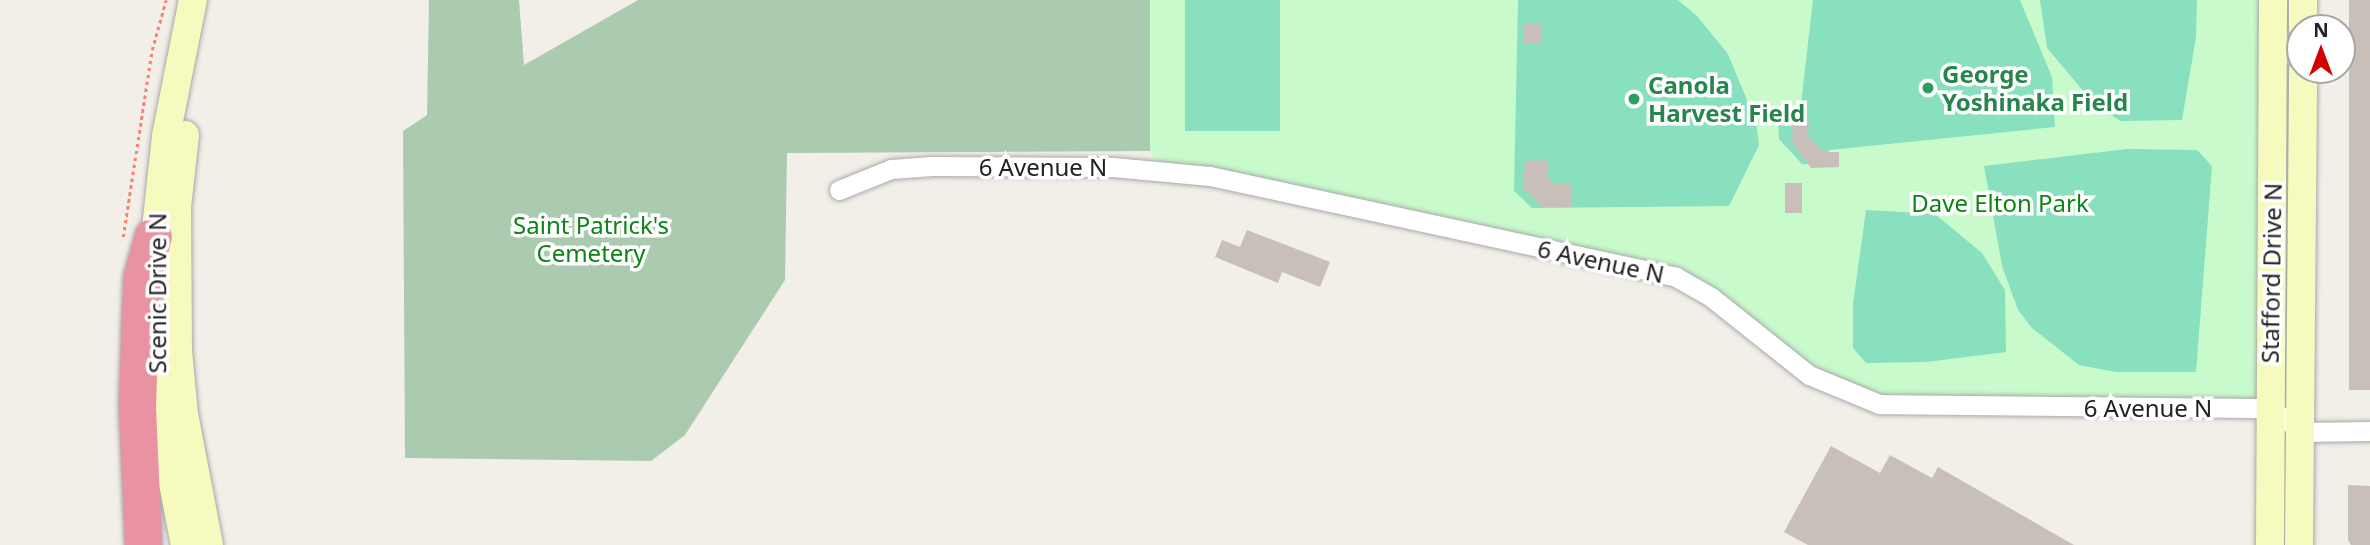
<!DOCTYPE html>
<html>
<head>
<meta charset="utf-8">
<style>
  body { margin:0 }
  #map { position:relative; width:2370px; height:545px; overflow:hidden; background:#f2efe9; font-family:"Noto Sans",sans-serif }
  div>[style] { position:absolute }
  .cemetery>* { inset:0; background:#aacbaf }
  .park>* { inset:0; background:#c8facc }
  .pitch>* { inset:0; background:#88e0be; transform-origin:0 0 }
  .building>* { inset:0; background:#c7bfb8; transform-origin:0 0 }
  .path>* { height:2.5px; margin-top:-1.25px; transform-origin:0; background:repeating-linear-gradient(90deg,#fa8072 0 3.5px,transparent 0 7px) }
  .roads { filter:drop-shadow(0 0 2px #a9a9a9) drop-shadow(0 0 2px #a9a9a9) }
  .minor>* { height:19px; margin:-9.5px; padding:0 9.5px; transform-origin:9.5px; border-radius:9.5px; background:#fff }
  .secondary>* { height:28px; margin:-14px; padding:0 14px; transform-origin:14px; border-radius:14px; background:#f7fabf }
  .motorway>* { height:37px; margin:-18.5px; padding:0 18.5px; transform-origin:18.5px; border-radius:18.5px; background:#e892a2 }
  .dots>* { width:19px; height:19px; translate:-50% -50%; box-sizing:border-box; border:4px solid #fff; border-radius:50% }
  span { translate:-50% -50%; white-space:nowrap; text-align:center; line-height:1.15; -webkit-text-stroke:7px #fff; paint-order:stroke }
  .leisure-label { font-size:24px; color:#27864d; font-weight:700 }
  .left { translate:0 -50%; text-align:left }
  .street-label { font-size:24px; color:#222 }
  .park-label { font-size:24px; color:#0c8416 }
  .north { position:absolute; left:2286px; top:14px; width:70px; height:70px; box-sizing:border-box; background:#fff; border:2px solid #a7a7a7; border-radius:50%; rotate:0deg; font-size:19px; font-weight:700; line-height:28px; text-align:center; color:#222 }
  .north::after { content:''; display:block; margin:auto; width:24px; height:32px; background:#d40000; clip-path:polygon(50% 0,100% 100%,50% 72%,0 100%) }
</style>
</head>
<body>
<div id="map">
  <div class="cemetery">
    <div style="clip-path:polygon(429px 0,519px 0,524px 65px,638px 0,1150px 0,1150px 151px,787px 153px,785px 280px,685px 435px,651px 461px,405px 458px,403px 131px,427px 115px)"></div>
  </div>
  <div class="park">
    <div style="clip-path:polygon(1150px 0,2273px 0,2269px 408px,1920px 408px,1841px 392px,1676px 277px,1161px 170px,1150px 151px)"></div>
  </div>
  <div class="pitch">
    <div style="left:1185px;top:0;width:95px;height:131px"></div>
    <div style="clip-path:polygon(1518px 0,1678px 0,1697px 16px,1728px 54px,1756px 122px,1759px 145px,1729px 206px,1532px 208px,1514px 191px)"></div>
    <div style="clip-path:polygon(1813px 0,2020px 0,2052px 77px,2055px 127px,1829px 150px,1828px 165px,1802px 164px,1779px 139px,1778px 120px,1799px 121px)"></div>
    <div style="clip-path:polygon(2040px 0,2197px 0,2196px 37px,2182px 120px,2121px 121px,2096px 106px,2047px 48px)"></div>
    <div style="clip-path:polygon(2127px 149px,2197px 150px,2212px 166px,2196px 372px,2116px 372px,2079px 365px,2032px 328px,2018px 310px,2002px 266px,1984px 166px)"></div>
    <div style="clip-path:polygon(1866px 210px,1935px 214px,1982px 253px,2005px 290px,2006px 352px,1926px 362px,1866px 363px,1853px 348px,1853px 304px)"></div>
  </div>
  <div class="building">
    <div style="left:2349px;top:0;width:21px;height:390px"></div>
    <div style="left:1524px;top:23px;width:18px;height:20px"></div>
    <div style="clip-path:polygon(1793px 119px,1809px 121px,1808px 136px,1824px 152px,1839px 152px,1839px 167px,1811px 168px,1792px 142px)"></div>
    <div style="clip-path:polygon(1548px 160px,1548px 176px,1555px 184px,1571px 184px,1571px 207px,1542px 207px,1523px 188px,1525px 161px)"></div>
    <div style="left:1785px;top:183px;width:17px;height:30px"></div>
    <div style="clip-path:polygon(1247px 230px,1330px 262px,1320px 287px,1282px 272px,1278px 283px,1215px 257px,1222px 240px,1240px 247px)"></div>
    <div style="clip-path:polygon(1831px 446px,1880px 473px,1890px 455px,1932px 478px,1938px 467px,2074px 545px,1808px 545px,1784px 532px)"></div>
    <div style="clip-path:polygon(2348px 485px,2370px 486px,2370px 545px,2351px 545px,2348px 540px)"></div>
  </div>
  <div class="path">
    <div style="left:123px;top:237px;width:189px;rotate:-81.2deg"></div>
    <div style="left:152px;top:50px;width:52px;rotate:-74.4deg"></div>
  </div>
  <div class="roads">
    <div class="minor">
      <div style="left:839px;top:190px;width:56px;rotate:-22deg"></div>
      <div style="left:891px;top:169px;width:41px;rotate:-4.2deg"></div>
      <div style="left:932px;top:166px;width:181px;rotate:0.3deg"></div>
      <div style="left:1113px;top:167px;width:97px;rotate:5.3deg"></div>
      <div style="left:1210px;top:176px;width:477px;rotate:12.2deg"></div>
      <div style="left:1676px;top:277px;width:40px;rotate:29.7deg"></div>
      <div style="left:1711px;top:297px;width:125px;rotate:38.5deg"></div>
      <div style="left:1809px;top:375px;width:76px;rotate:22.5deg"></div>
      <div style="left:1879px;top:404px;width:390px;rotate:0.6deg"></div>
      <div style="left:2269px;top:408px;width:42px;rotate:35.2deg"></div>
      <div style="left:2303px;top:432px;width:67px;rotate:-0.9deg"></div>
    </div>
    <div class="secondary">
      <div style="left:2303px;top:28px;width:28px;rotate:-90deg"></div>
      <div style="left:185px;top:135px;width:73px;rotate:96.3deg"></div>
      <div style="left:177px;top:208px;width:143px;rotate:89.6deg"></div>
      <div style="left:178px;top:351px;width:63px;rotate:84.6deg"></div>
      <div style="left:184px;top:414px;width:133px;rotate:79.2deg"></div>
      <div style="left:153px;top:256px;width:121px;rotate:-83.8deg"></div>
      <div style="left:166px;top:136px;width:139px;rotate:-78.8deg"></div>
      <div style="left:154px;top:346px;width:86px;rotate:84deg"></div>
      <div style="left:163px;top:432px;width:115px;rotate:79deg"></div>
      <div style="left:2270px;top:545px;width:545px;rotate:-89.68deg"></div>
      <div style="left:2299px;top:545px;width:475px;rotate:-89.5deg"></div>
    </div>
    <div class="motorway">
      <div style="left:143px;top:545px;width:139px;rotate:-92.5deg"></div>
      <div style="left:137px;top:406px;width:96px;rotate:-88.2deg"></div>
      <div style="left:140px;top:310px;width:34px;rotate:-87deg"></div>
      <div style="left:142px;top:276px;width:41px;rotate:-74.6deg"></div>
    </div>
  </div>
  <div class="dots">
    <div style="left:1928px;top:88px;background:#2e9e5b"></div>
    <div style="left:1634px;top:99px;background:#2e9e5b"></div>
  </div>
  <div class="leisure-label">
    <span class="left" style="left:1942px;top:88px">George<br>Yoshinaka Field</span>
    <span class="left" style="left:1648px;top:99px">Canola<br>Harvest Field</span>
  </div>
  <div class="street-label">
    <span style="left:1043px;top:167px">6 Avenue N</span>
    <span style="left:1601px;top:261px;rotate:12deg">6 Avenue N</span>
    <span style="left:2271px;top:273px;rotate:-89deg">Stafford Drive N</span>
    <span style="left:157px;top:293px;rotate:-90deg">Scenic Drive N</span>
    <span style="left:2148px;top:408px">6 Avenue N</span>
  </div>
  <div class="park-label">
    <span style="left:2000px;top:203px">Dave Elton Park</span>
    <span style="left:591px;top:239px">Saint Patrick's<br>Cemetery</span>
  </div>
  <div class="north">N</div>
</div>
</body>
</html>
